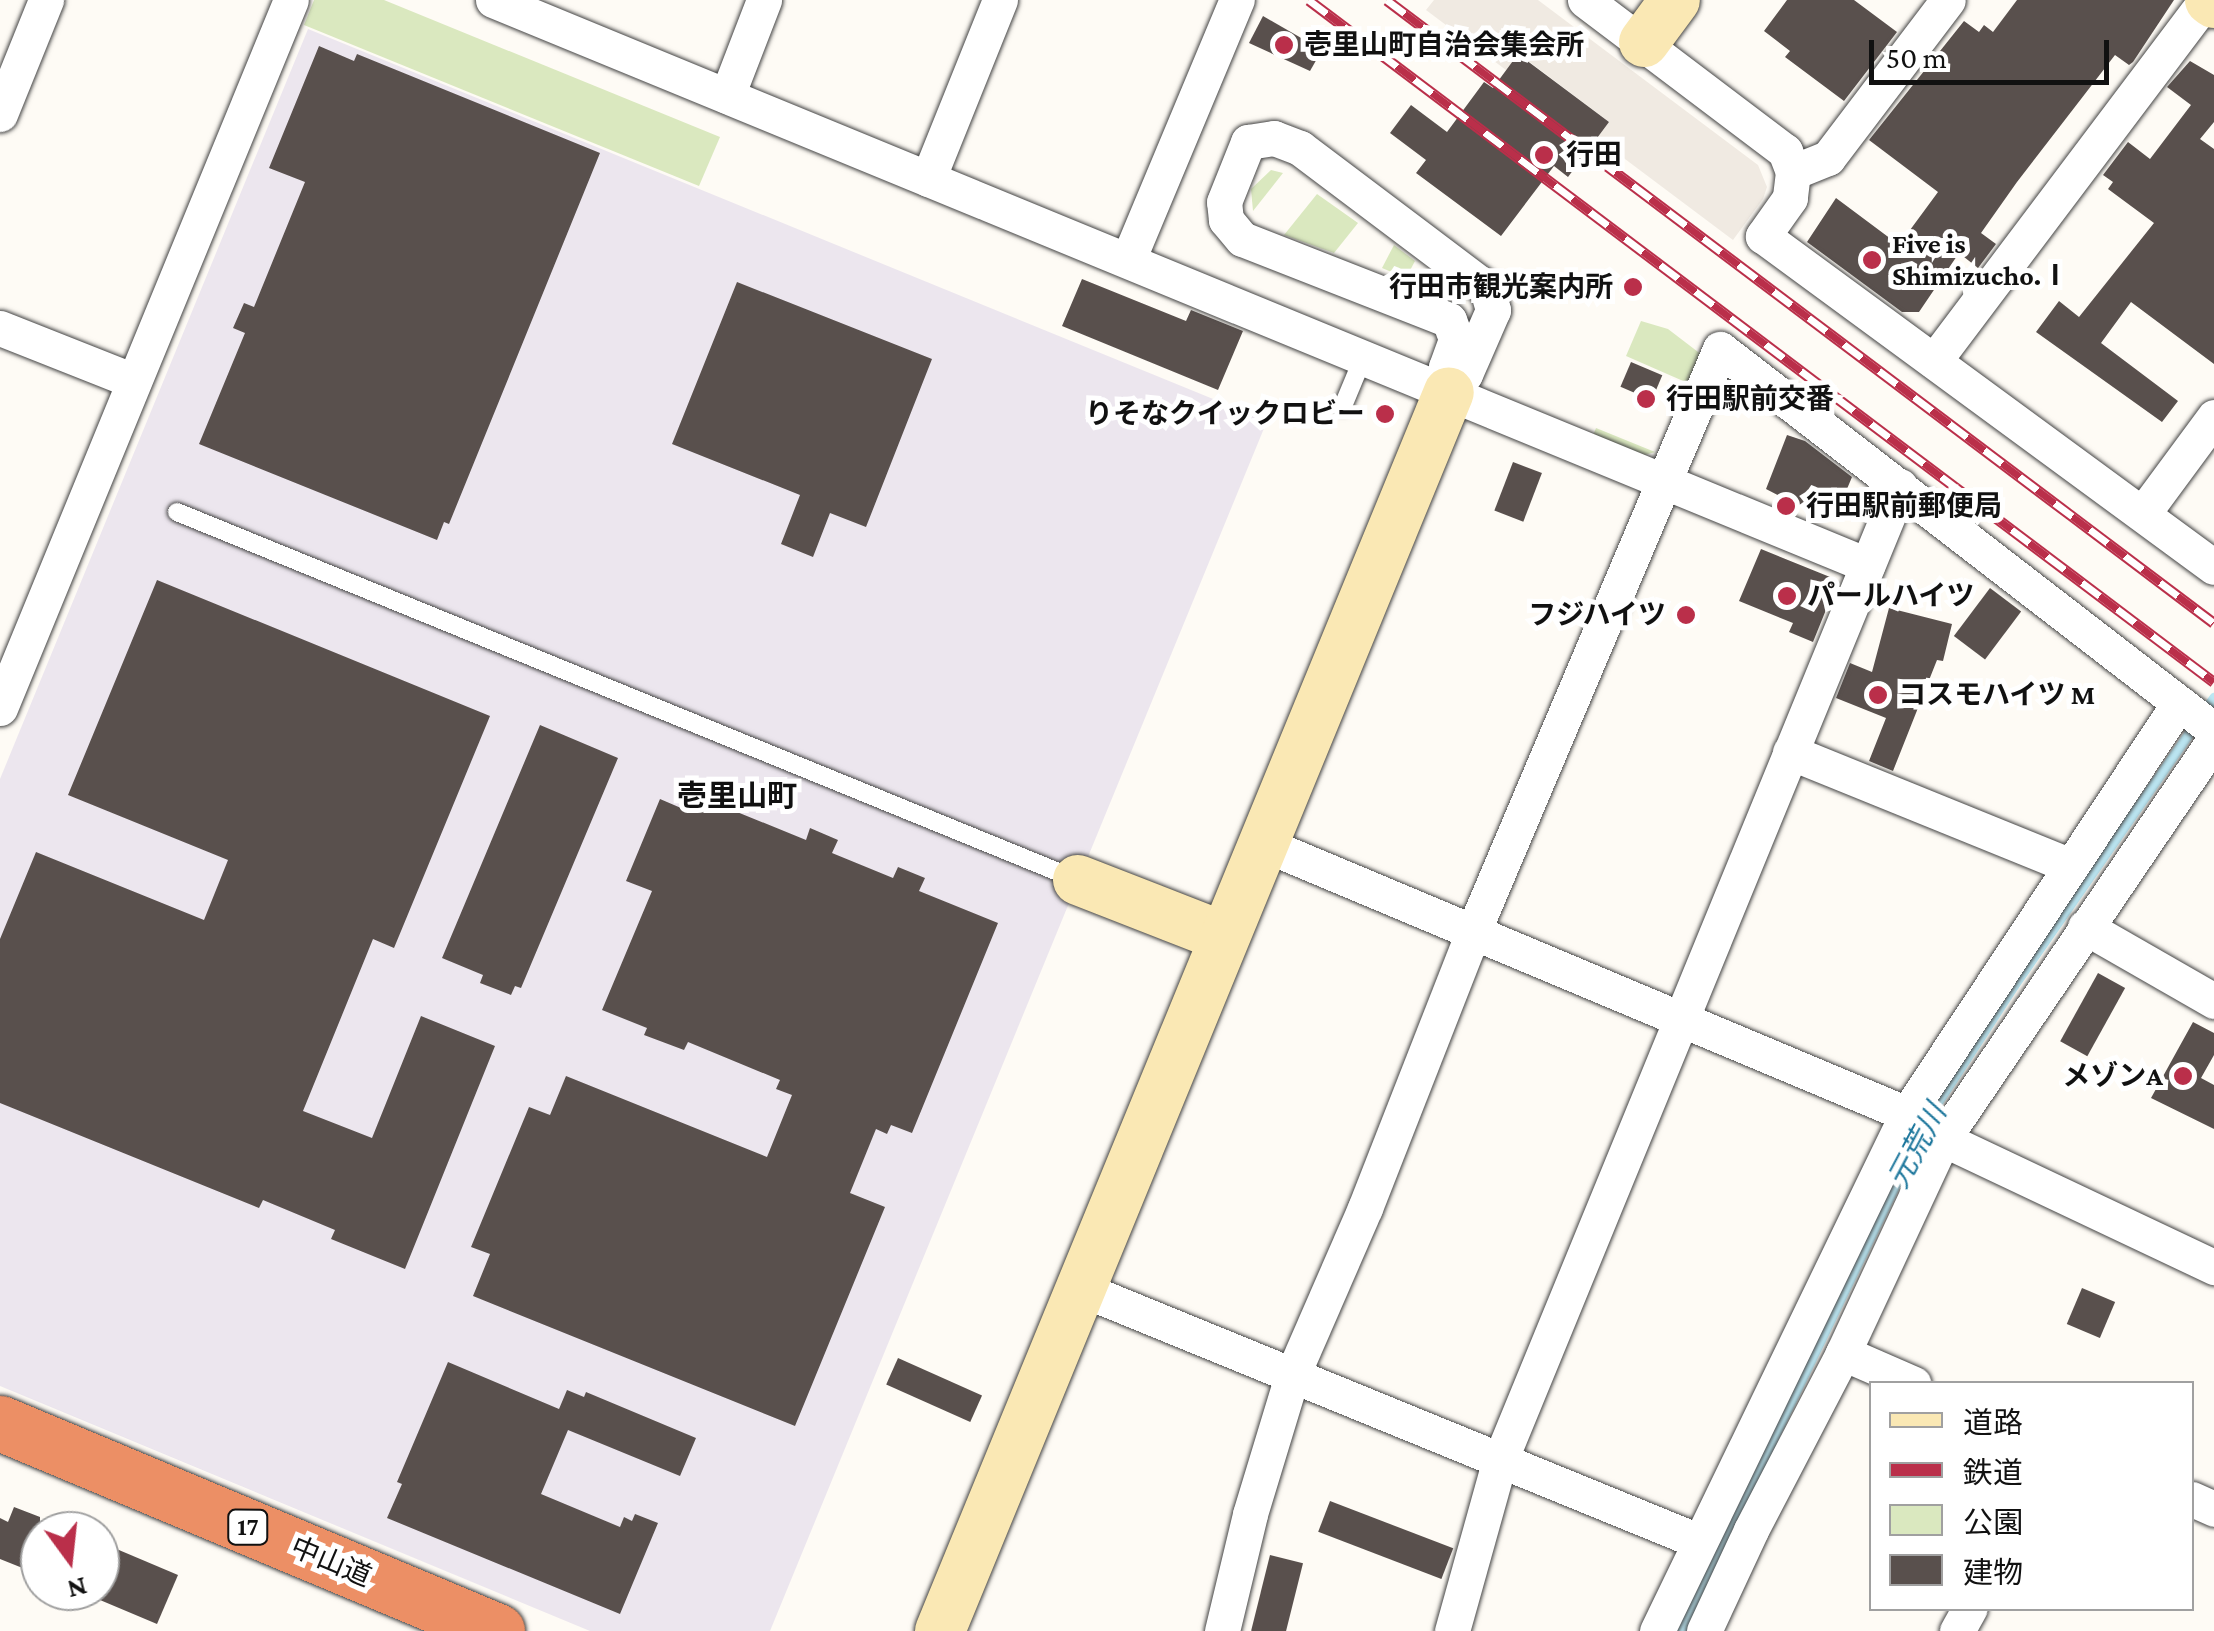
<!DOCTYPE html>
<html>
<head>
<meta charset="utf-8">
<style>
  body { margin:0 }
  #map { position:relative; width:2214px; height:1631px; overflow:hidden; background:#fefbf5; font-family:"Crimson Pro","Noto Sans JP",serif }
  div>[style] { position:absolute }
  .industrial>* { inset:0; background:#ece6ee }
  .green>* { inset:0; background:#dae8bf }
  .plaza>* { inset:0; background:#f0eae2 }
  .stream>* { height:10px; margin:-5px; padding:0 5px; transform-origin:5px; border-radius:5px; background:#bce7f3 }
  .building>* { inset:0; background:#59504d; transform-origin:0 0 }
  .roads { filter:drop-shadow(0 0 2px #444) drop-shadow(0 0 2px #444) }
  .lane>* { height:18px; margin:-9px; padding:0 9px; transform-origin:9px; border-radius:9px; background:#fff }
  .street>* { height:35px; margin:-17.5px; padding:0 17.5px; transform-origin:17.5px; border-radius:17.5px; background:#fff }
  .secondary>* { height:50px; margin:-25px; padding:0 25px; transform-origin:25px; border-radius:25px; background:#fae8b4 }
  .highway>* { height:55px; margin:-27.5px; padding:0 27.5px; transform-origin:27.5px; border-radius:27.5px; background:#ec8f65 }
  .rail>* { height:11px; margin-top:-5.5px; transform-origin:0; background:repeating-linear-gradient(90deg,#fff 0 22px,#ba2f4a 0 44px); box-sizing:border-box; border-block:2px solid #ba2f4a }
  .dots>* { width:28px; height:28px; translate:-50% -50%; box-sizing:border-box; border:5px solid #fff; border-radius:50% }
  span { translate:-50% -50%; white-space:nowrap; text-align:center; line-height:1.15; -webkit-text-stroke:10px #fff; paint-order:stroke }
  .shield-label span { padding:2px 8px; background:#fff; border:2px solid; border-radius:8px; -webkit-text-stroke-width:0 }
  .shield-label { font-size:25px; color:#111; font-weight:700 }
  .poi-label { font-size:28px; color:#111; font-weight:700 }
  .left { translate:0 -50%; text-align:left }
  .right { translate:-100% -50%; text-align:right }
  .street-label { font-size:28px; color:#111 }
  .neighbourhood-label { font-size:30px; color:#111; font-weight:700 }
  .water-label { font-size:30px; color:#1f789d; font-style:italic }
  .legend { position:absolute; left:1869px; top:1381px; width:325px; height:230px; box-sizing:border-box; background:#fff; border:2px solid #a0a0a0; margin:0; padding:12px 18px; list-style:none; font-size:30px; color:#111 }
  .legend li { display:flex; align-items:center; gap:20px; height:50px }
  .legend b { width:50px; border:2px solid #a0a0a0 }
  .north { position:absolute; left:20px; top:1511px; width:100px; height:100px; box-sizing:border-box; background:#fff; border:2px solid #a0a0a0; border-radius:50%; rotate:165deg; font-size:28px; font-weight:700; line-height:40px; text-align:center; color:#111 }
  .north::after { content:''; display:block; margin:auto; width:35px; height:45px; background:#ba2f4a; clip-path:polygon(50% 0,100% 100%,50% 72%,0 100%) }
  .scale { position:absolute; left:1869px; top:40px; width:240px; height:45px; box-sizing:border-box; border:5px solid #111; border-top:0; padding-left:12px; font-size:30px; line-height:35px; white-space:nowrap; color:#111; -webkit-text-stroke:8px #fff; paint-order:stroke }
</style>
</head>
<body>
<div id="map">
  <div class="industrial">
    <div style="clip-path:polygon(308px 29px,1267px 421px,770px 1631px,590px 1631px,0 1386px,0 779px)"></div>
  </div>
  <div class="green">
    <div style="clip-path:polygon(314px 0,384px 0,720px 137px,699px 186px,304px 25px)"></div>
    <div style="clip-path:polygon(1271px 170px,1283px 173px,1253px 211px,1251px 189px)"></div>
    <div style="clip-path:polygon(1317px 194px,1358px 223px,1334px 253px,1284px 235px)"></div>
    <div style="clip-path:polygon(1394px 245px,1415px 261px,1406px 278px,1382px 268px)"></div>
    <div style="clip-path:polygon(1641px 321px,1668px 329px,1702px 355px,1690px 384px,1626px 356px)"></div>
    <div style="clip-path:polygon(1596px 428px,1655px 452px,1638px 457px,1592px 438px)"></div>
  </div>
  <div class="plaza">
    <div style="clip-path:polygon(1434px 0,1538px 0,1758px 165px,1767px 187px,1763px 199px,1733px 240px,1597px 138px,1609px 122px,1519px 54px,1506px 70px,1426px 10px)"></div>
  </div>
  <div class="stream">
    <div style="left:1681px;top:1631px;width:569px;rotate:-64.29deg"></div>
    <div style="left:1928px;top:1118px;width:158px;rotate:-56.9deg"></div>
    <div style="left:2014px;top:986px;width:351px;rotate:-55.2deg"></div>
  </div>
  <div class="building">
    <div style="clip-path:polygon(1787px 0,1854px 0,1897px 32px,1844px 101px,1785px 57px,1790px 51px,1764px 31px)"></div>
    <div style="clip-path:polygon(2017px 0,2174px 0,2133px 62px,2129px 65px,2115px 55px,2017px 182px,1981px 233px,1996px 244px,1978px 268px,1959px 253px,1919px 312px,1902px 312px,1807px 242px,1836px 198px,1899px 245px,1938px 192px,1869px 140px,1964px 21px,1979px 32px,1984px 25px,1993px 32px)"></div>
    <div style="clip-path:polygon(1263px 16px,1322px 50px,1310px 71px,1249px 43px)"></div>
    <div style="clip-path:polygon(319px 46px,354px 61px,357px 54px,600px 153px,449px 524px,444px 522px,437px 540px,199px 444px,245px 333px,233px 328px,244px 303px,254px 307px,305px 182px,269px 168px)"></div>
    <div style="clip-path:polygon(1518px 54px,1609px 122px,1568px 177px,1554px 166px,1501px 236px,1416px 173px,1426px 160px,1390px 133px,1411px 105px,1447px 132px,1484px 82px,1493px 88px)"></div>
    <div style="clip-path:polygon(2190px 61px,2214px 75px,2214px 122px,2200px 139px,2214px 149px,2214px 364px,2131px 302px,2101px 343px,2178px 401px,2162px 422px,2036px 332px,2059px 301px,2079px 317px,2154px 223px,2108px 189px,2113px 182px,2103px 175px,2128px 142px,2150px 159px,2191px 105px,2167px 87px)"></div>
    <div style="clip-path:polygon(1082px 279px,1186px 321px,1191px 310px,1243px 331px,1218px 390px,1062px 326px)"></div>
    <div style="clip-path:polygon(737px 282px,932px 359px,866px 527px,830px 513px,813px 557px,781px 544px,800px 495px,672px 444px)"></div>
    <div style="left:1631px;top:362px;width:34px;height:27px;rotate:23deg"></div>
    <div style="clip-path:polygon(1787px 435px,1805px 441px,1852px 477px,1839px 508px,1820px 501px,1815px 514px,1766px 489px)"></div>
    <div style="left:1513px;top:462px;width:31px;height:52px;rotate:21deg"></div>
    <div style="clip-path:polygon(1761px 549px,1830px 577px,1834px 590px,1813px 642px,1789px 632px,1793px 623px,1739px 601px)"></div>
    <div style="clip-path:polygon(157px 580px,490px 716px,394px 948px,373px 939px,303px 1111px,372px 1138px,421px 1016px,495px 1046px,405px 1269px,331px 1239px,335px 1230px,263px 1200px,259px 1208px,0 1103px,0 939px,36px 852px,204px 920px,228px 860px,68px 795px)"></div>
    <div style="left:1990px;top:588px;width:39px;height:60px;rotate:37deg"></div>
    <div style="clip-path:polygon(1889px 608px,1952px 624px,1943px 661px,1937px 660px,1893px 771px,1869px 761px,1886px 718px,1836px 698px,1850px 663px,1872px 672px)"></div>
    <div style="clip-path:polygon(540px 725px,618px 758px,521px 988px,515px 986px,511px 995px,480px 983px,483px 975px,442px 958px)"></div>
    <div style="clip-path:polygon(688px 792px,806px 840px,810px 828px,838px 840px,832px 853px,893px 878px,898px 867px,925px 878px,919px 891px,998px 923px,912px 1133px,891px 1125px,887px 1134px,876px 1129px,850px 1193px,885px 1207px,795px 1426px,473px 1296px,490px 1254px,471px 1247px,529px 1107px,550px 1115px,566px 1076px,767px 1157px,792px 1095px,776px 1089px,780px 1080px,688px 1042px,684px 1050px,644px 1035px,647px 1028px,602px 1010px,652px 891px,626px 881px,660px 799px,681px 808px)"></div>
    <div style="left:2098px;top:973px;width:31px;height:78px;rotate:29deg"></div>
    <div style="clip-path:polygon(2193px 1022px,2214px 1033px,2214px 1055px,2201px 1078px,2214px 1085px,2214px 1129px,2151px 1098px)"></div>
    <div style="left:2082px;top:1288px;width:36px;height:39px;rotate:23deg"></div>
    <div style="left:898px;top:1358px;width:92px;height:29px;rotate:24deg"></div>
    <div style="clip-path:polygon(448px 1362px,559px 1409px,567px 1390px,584px 1397px,586px 1392px,696px 1438px,680px 1476px,568px 1430px,541px 1494px,620px 1527px,624px 1517px,632px 1521px,635px 1514px,658px 1523px,620px 1614px,387px 1518px,402px 1484px,397px 1482px)"></div>
    <div style="left:1330px;top:1501px;width:132px;height:33px;rotate:21deg"></div>
    <div style="clip-path:polygon(14px 1507px,40px 1517px,40px 1575px,0 1559px,0 1518px,8px 1522px)"></div>
    <div style="clip-path:polygon(100px 1542px,178px 1575px,157px 1624px,100px 1600px)"></div>
    <div style="left:1270px;top:1555px;width:34px;height:78px;rotate:14deg"></div>
  </div>
  <div class="roads">
    <div class="lane">
      <div style="left:1343px;top:406px;width:52px;rotate:-67.4deg"></div>
      <div style="left:177px;top:512px;width:968px;rotate:22.22deg"></div>
    </div>
    <div class="street">
      <div style="left:493px;top:0;width:1486px;rotate:22.35deg"></div>
      <div style="left:1585px;top:0;width:251px;rotate:37.1deg"></div>
      <div style="left:1785px;top:151px;width:22px;rotate:69deg"></div>
      <div style="left:1793px;top:172px;width:26px;rotate:97deg"></div>
      <div style="left:1790px;top:198px;width:47px;rotate:125.4deg"></div>
      <div style="left:1763px;top:236px;width:559px;rotate:36.28deg"></div>
      <div style="left:727px;top:96px;width:103px;rotate:-68.9deg"></div>
      <div style="left:0;top:114px;width:123px;rotate:-68deg"></div>
      <div style="left:1274px;top:138px;width:28px;rotate:21deg"></div>
      <div style="left:1300px;top:148px;width:234px;rotate:37deg"></div>
      <div style="left:1487px;top:289px;width:22px;rotate:74deg"></div>
      <div style="left:1493px;top:310px;width:70px;rotate:113.6deg"></div>
      <div style="left:1465px;top:374px;width:24px;rotate:132deg"></div>
      <div style="left:1449px;top:392px;width:25px;rotate:-97deg"></div>
      <div style="left:1446px;top:367px;width:30px;rotate:-70deg"></div>
      <div style="left:1456px;top:339px;width:20px;rotate:-110deg"></div>
      <div style="left:1449px;top:320px;width:222px;rotate:-158.6deg"></div>
      <div style="left:1242px;top:239px;width:25px;rotate:-130deg"></div>
      <div style="left:1226px;top:220px;width:18px;rotate:-96deg"></div>
      <div style="left:1224px;top:202px;width:65px;rotate:-68.2deg"></div>
      <div style="left:1248px;top:142px;width:26px;rotate:-9deg"></div>
      <div style="left:1793px;top:172px;width:38px;rotate:-22deg"></div>
      <div style="left:1828px;top:158px;width:198px;rotate:-52.8deg"></div>
      <div style="left:928px;top:179px;width:193px;rotate:-68.1deg"></div>
      <div style="left:1128px;top:260px;width:282px;rotate:-67.3deg"></div>
      <div style="left:0;top:328px;width:144px;rotate:21.6deg"></div>
      <div style="left:1934px;top:361px;width:452px;rotate:-53deg"></div>
      <div style="left:2144px;top:512px;width:118px;rotate:-53.6deg"></div>
      <div style="left:0;top:708px;width:765px;rotate:-67.66deg"></div>
      <div style="left:1790px;top:752px;width:303px;rotate:22.1deg"></div>
      <div style="left:1266px;top:845px;width:695px;rotate:22.77deg"></div>
      <div style="left:1907px;top:1114px;width:44px;rotate:34.8deg"></div>
      <div style="left:1943px;top:1139px;width:300px;rotate:25.3deg"></div>
      <div style="left:2085px;top:927px;width:149px;rotate:29.8deg"></div>
      <div style="left:1084px;top:1290px;width:663px;rotate:22.23deg"></div>
      <div style="left:1843px;top:1353px;width:77px;rotate:23.6deg"></div>
      <div style="left:2192px;top:1499px;width:24px;rotate:24deg"></div>
      <div style="left:1222px;top:1631px;width:120px;rotate:-76.5deg"></div>
      <div style="left:1250px;top:1514px;width:144px;rotate:-73.1deg"></div>
      <div style="left:1292px;top:1376px;width:183px;rotate:-66.5deg"></div>
      <div style="left:1365px;top:1208px;width:296px;rotate:-68.6deg"></div>
      <div style="left:1473px;top:932px;width:633px;rotate:-67.04deg"></div>
      <div style="left:1720px;top:349px;width:624px;rotate:37.64deg"></div>
      <div style="left:1452px;top:1631px;width:174px;rotate:-74.4deg"></div>
      <div style="left:1499px;top:1463px;width:1056px;rotate:-67.68deg"></div>
      <div style="left:1657px;top:1631px;width:574px;rotate:-64.19deg"></div>
      <div style="left:1907px;top:1114px;width:493px;rotate:-56.5deg"></div>
      <div style="left:1704px;top:1631px;width:111px;rotate:-65deg"></div>
      <div style="left:1751px;top:1530px;width:199px;rotate:-62.5deg"></div>
      <div style="left:1843px;top:1353px;width:236px;rotate:-65deg"></div>
      <div style="left:1943px;top:1139px;width:482px;rotate:-55.8deg"></div>
      <div style="left:1957px;top:1631px;width:26px;rotate:-61deg"></div>
    </div>
    <div class="secondary">
      <div style="left:2210px;top:0;width:5px;rotate:37deg"></div>
      <div style="left:1644px;top:42px;width:52px;rotate:-53.6deg"></div>
      <div style="left:1078px;top:880px;width:157px;rotate:21.3deg"></div>
      <div style="left:940px;top:1631px;width:1339px;rotate:-67.67deg"></div>
    </div>
    <div class="highway">
      <div style="left:0;top:1423px;width:539px;rotate:22.71deg"></div>
    </div>
  </div>
  <div class="rail">
    <div style="left:1309px;top:0;width:1133px;rotate:37deg"></div>
    <div style="left:1387px;top:0;width:1035px;rotate:36.99deg"></div>
  </div>
  <div class="dots">
    <div style="left:1284px;top:45px;background:#ba2f4a"></div>
    <div style="left:1544px;top:155px;background:#ba2f4a"></div>
    <div style="left:1872px;top:260px;background:#ba2f4a"></div>
    <div style="left:1633px;top:287px;background:#ba2f4a"></div>
    <div style="left:1646px;top:399px;background:#ba2f4a"></div>
    <div style="left:1385px;top:414px;background:#ba2f4a"></div>
    <div style="left:1786px;top:506px;background:#ba2f4a"></div>
    <div style="left:1787px;top:596px;background:#ba2f4a"></div>
    <div style="left:1686px;top:615px;background:#ba2f4a"></div>
    <div style="left:1878px;top:695px;background:#ba2f4a"></div>
    <div style="left:2183px;top:1076px;background:#ba2f4a"></div>
  </div>
  <div class="shield-label">
    <span style="left:248px;top:1527px">17</span>
  </div>
  <div class="poi-label">
    <span class="left" style="left:1304px;top:45px">壱里山町自治会集会所</span>
    <span class="left" style="left:1566px;top:155px">行田</span>
    <span class="left" style="left:1892px;top:260px">Five is<br>Shimizucho.Ⅰ</span>
    <span class="right" style="left:1613px;top:287px">行田市観光案内所</span>
    <span class="left" style="left:1666px;top:399px">行田駅前交番</span>
    <span class="right" style="left:1365px;top:414px">りそなクイックロビー</span>
    <span class="left" style="left:1806px;top:506px">行田駅前郵便局</span>
    <span class="left" style="left:1807px;top:596px">パールハイツ</span>
    <span class="right" style="left:1666px;top:615px">フジハイツ</span>
    <span class="left" style="left:1898px;top:695px">コスモハイツ M</span>
    <span class="right" style="left:2163px;top:1076px">メゾンA</span>
  </div>
  <div class="street-label">
    <span style="left:331px;top:1562px;rotate:23deg">中山道</span>
  </div>
  <div class="neighbourhood-label">
    <span style="left:737px;top:796px">壱里山町</span>
  </div>
  <div class="water-label">
    <span style="left:1917px;top:1146px;rotate:-62deg">元荒川</span>
  </div>
  <ul class="legend">
  <li><b style="height:12px;background:#fae8b4"></b>道路</li>
  <li><b style="height:12px;background:#ba2f4a"></b>鉄道</li>
  <li><b style="height:28px;background:#dae8bf"></b>公園</li>
  <li><b style="height:28px;background:#59504d"></b>建物</li>
  </ul>
  <div class="north">N</div>
  <div class="scale">50 m</div>
</div>
</body>
</html>
